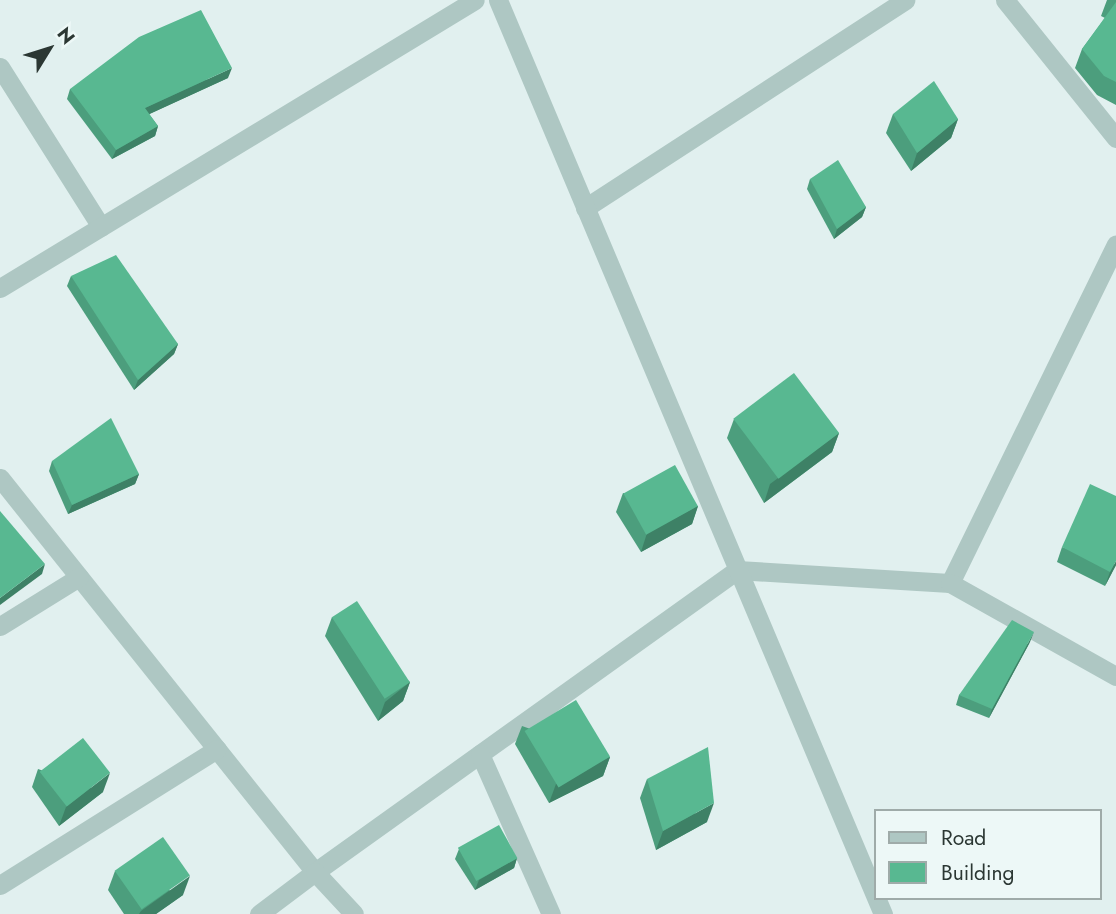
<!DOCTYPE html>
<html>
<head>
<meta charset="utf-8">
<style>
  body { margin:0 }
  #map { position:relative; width:1116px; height:914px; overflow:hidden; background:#e1f0ef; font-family:Jost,sans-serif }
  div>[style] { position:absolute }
  .minor>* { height:19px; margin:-9.5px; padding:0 9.5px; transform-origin:9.5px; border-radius:9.5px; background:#aec7c3 }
  .tertiary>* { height:19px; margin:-9.5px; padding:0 9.5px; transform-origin:9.5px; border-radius:9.5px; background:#aec7c3 }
  .wall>* { inset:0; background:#4c9e7d }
  .shaded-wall>* { inset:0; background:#3e8166 }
  .building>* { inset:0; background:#58b891; transform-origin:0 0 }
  span { translate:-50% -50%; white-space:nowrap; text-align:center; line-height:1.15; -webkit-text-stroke:5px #edf8f7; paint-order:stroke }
  .legend { position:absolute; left:874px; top:809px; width:228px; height:91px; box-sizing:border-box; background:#edf8f7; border:2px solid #9faba9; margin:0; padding:9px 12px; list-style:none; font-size:21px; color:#2b3733 }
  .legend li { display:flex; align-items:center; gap:14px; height:35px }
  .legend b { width:35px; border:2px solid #9faba9 }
  .north { position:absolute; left:14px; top:14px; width:70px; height:70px; -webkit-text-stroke:5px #edf8f7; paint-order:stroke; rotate:52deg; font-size:19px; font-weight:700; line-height:28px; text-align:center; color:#2b3733 }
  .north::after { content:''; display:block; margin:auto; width:24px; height:32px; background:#2b3733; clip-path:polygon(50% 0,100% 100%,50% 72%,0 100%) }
</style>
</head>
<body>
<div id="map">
  <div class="minor">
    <div style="left:1005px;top:0;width:177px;rotate:51.2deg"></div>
    <div style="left:0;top:67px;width:189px;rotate:57.7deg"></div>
    <div style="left:585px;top:208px;width:382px;rotate:-33deg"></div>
    <div style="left:0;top:288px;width:555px;rotate:-31.23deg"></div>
    <div style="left:0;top:478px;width:504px;rotate:51.36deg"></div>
    <div style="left:315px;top:872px;width:519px;rotate:-35.59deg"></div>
    <div style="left:737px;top:570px;width:213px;rotate:3.5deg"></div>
    <div style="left:950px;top:583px;width:377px;rotate:-63.9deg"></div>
    <div style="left:950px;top:583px;width:190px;rotate:29.3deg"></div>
    <div style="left:0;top:626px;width:93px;rotate:-31.8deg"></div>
    <div style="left:480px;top:754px;width:175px;rotate:66.1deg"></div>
    <div style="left:0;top:885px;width:256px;rotate:-32.1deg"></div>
    <div style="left:259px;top:914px;width:70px;rotate:-36.9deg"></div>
    <div style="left:315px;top:872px;width:57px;rotate:47.1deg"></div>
  </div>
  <div class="tertiary">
    <div style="left:498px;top:0;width:992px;rotate:67.16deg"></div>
  </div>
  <div class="wall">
    <div style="clip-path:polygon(1107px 0,1116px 0,1116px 105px,1097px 95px,1075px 68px,1082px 49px,1105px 18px,1101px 16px)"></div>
    <div style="clip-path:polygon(228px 78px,149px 114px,158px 126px,155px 136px,112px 159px,67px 99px,70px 89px)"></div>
    <div style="clip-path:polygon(893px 114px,958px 119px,951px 138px,911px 171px,886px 133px)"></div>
    <div style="clip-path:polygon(810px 179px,866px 207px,862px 217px,834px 239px,807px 189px)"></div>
    <div style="clip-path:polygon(71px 276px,178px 344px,174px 354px,134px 390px,67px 286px)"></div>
    <div style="clip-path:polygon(734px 419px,839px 433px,832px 452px,764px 503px,727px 438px)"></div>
    <div style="clip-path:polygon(52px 461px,139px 474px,135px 484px,68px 514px,49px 471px)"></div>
    <div style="clip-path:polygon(623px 493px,698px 506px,692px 524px,641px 552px,616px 512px)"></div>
    <div style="clip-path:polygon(1062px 547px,1116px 565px,1105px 586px,1057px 562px)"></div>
    <div style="clip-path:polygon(332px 617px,410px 682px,403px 701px,378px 721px,325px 636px)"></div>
    <div style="clip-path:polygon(1030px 642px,989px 718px,956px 705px,959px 695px)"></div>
    <div style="clip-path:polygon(522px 726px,610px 757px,603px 776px,549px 803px,515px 744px)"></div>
    <div style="clip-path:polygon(38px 769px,103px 792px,59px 826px,32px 787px)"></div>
    <div style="clip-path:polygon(647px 779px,707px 822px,656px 850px,640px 798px)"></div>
    <div style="clip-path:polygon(459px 849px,517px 858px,514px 868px,475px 890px,455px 859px)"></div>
    <div style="clip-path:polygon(115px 871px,183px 895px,156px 914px,124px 914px,108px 890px)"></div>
  </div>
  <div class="shaded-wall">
    <div style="clip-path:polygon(232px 68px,228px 78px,141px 118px,145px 108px)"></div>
    <div style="clip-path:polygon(958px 119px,951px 138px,911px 171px,917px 153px)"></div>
    <div style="clip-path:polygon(158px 126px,155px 136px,112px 159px,116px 150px)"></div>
    <div style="clip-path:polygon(866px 207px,862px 217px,834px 239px,837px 229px)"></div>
    <div style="clip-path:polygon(178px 344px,174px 354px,134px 390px,138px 380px)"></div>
    <div style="clip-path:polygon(839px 433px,832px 452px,764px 503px,770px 484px)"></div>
    <div style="clip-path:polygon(139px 474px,135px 484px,68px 514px,72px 505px)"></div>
    <div style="clip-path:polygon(698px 506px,692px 524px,641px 552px,647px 533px)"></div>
    <div style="clip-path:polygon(1116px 561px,1116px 565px,1105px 586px,1110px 572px)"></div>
    <div style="clip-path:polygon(45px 564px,42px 574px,0 605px,0 598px)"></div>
    <div style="clip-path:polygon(1034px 632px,1030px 642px,989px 718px,992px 709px)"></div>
    <div style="clip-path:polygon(410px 682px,403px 701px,378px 721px,385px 702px)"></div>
    <div style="clip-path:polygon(610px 757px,603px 776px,549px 803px,556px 784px)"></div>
    <div style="clip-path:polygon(110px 773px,103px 792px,59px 826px,66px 807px)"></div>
    <div style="clip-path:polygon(714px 803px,707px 822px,656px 850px,663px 831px)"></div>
    <div style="clip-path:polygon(517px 858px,514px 868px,475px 890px,479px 880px)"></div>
    <div style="clip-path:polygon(190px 876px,183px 895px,156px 914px,139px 914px,141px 911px)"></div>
  </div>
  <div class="building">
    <div style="clip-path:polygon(1116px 2px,1116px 82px,1104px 76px,1082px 49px)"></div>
    <div style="clip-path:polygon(201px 10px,232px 68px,145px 108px,158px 126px,116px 150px,70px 89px,139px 37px)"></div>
    <div style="clip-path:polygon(934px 81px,958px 119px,917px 153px,893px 114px)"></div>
    <div style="clip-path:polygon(838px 160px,866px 207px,837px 229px,810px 179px)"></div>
    <div style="clip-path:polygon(116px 255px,178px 344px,138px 380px,71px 276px)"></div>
    <div style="left:794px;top:373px;width:75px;height:76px;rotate:53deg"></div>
    <div style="clip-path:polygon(111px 418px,139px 474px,72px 505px,52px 461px)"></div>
    <div style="left:675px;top:465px;width:47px;height:59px;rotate:61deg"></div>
    <div style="clip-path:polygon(1090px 484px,1116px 496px,1116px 561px,1110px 572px,1062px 547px)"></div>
    <div style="clip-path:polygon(0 511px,45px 564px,0 598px)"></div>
    <div style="left:357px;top:601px;width:97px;height:30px;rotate:57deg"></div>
    <div style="clip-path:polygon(1012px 620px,1034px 632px,992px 709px,959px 695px)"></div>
    <div style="left:576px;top:700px;width:66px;height:60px;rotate:59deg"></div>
    <div style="left:83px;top:738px;width:44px;height:55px;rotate:52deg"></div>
    <div style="clip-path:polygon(708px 747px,714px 803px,663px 831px,647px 779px)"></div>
    <div style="left:499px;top:825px;width:38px;height:47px;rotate:61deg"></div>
    <div style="left:163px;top:837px;width:47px;height:59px;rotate:55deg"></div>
  </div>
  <ul class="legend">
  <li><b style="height:9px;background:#aec7c3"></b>Road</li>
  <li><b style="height:19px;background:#58b891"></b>Building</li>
  </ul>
  <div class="north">N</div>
</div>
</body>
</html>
